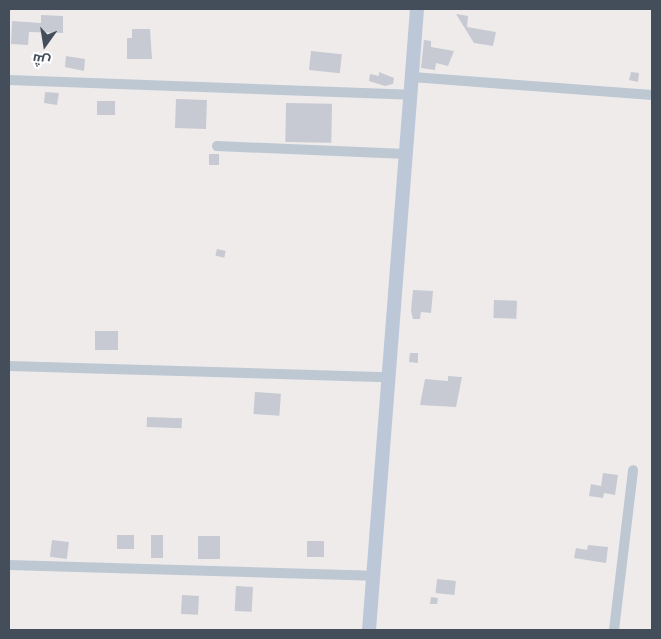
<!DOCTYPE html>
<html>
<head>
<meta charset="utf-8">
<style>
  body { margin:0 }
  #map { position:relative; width:661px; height:639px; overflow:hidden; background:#efebeb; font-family:"Nunito Sans",Cairo,sans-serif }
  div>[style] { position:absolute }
  .building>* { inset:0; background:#c7cad2; transform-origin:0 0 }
  .street>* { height:10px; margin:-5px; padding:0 5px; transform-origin:5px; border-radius:5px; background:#bdc8d3 }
  .secondary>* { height:14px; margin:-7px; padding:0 7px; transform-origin:7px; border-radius:7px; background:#bcc8d7 }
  span { translate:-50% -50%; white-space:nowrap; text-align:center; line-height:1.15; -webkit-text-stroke:4px #fff; paint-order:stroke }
  .frame { position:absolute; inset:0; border:10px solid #434e5a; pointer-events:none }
  .north { position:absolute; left:20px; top:20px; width:50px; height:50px; -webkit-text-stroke:4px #fff; paint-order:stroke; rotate:193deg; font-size:14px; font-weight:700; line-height:20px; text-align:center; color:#434e5a }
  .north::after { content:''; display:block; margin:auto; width:18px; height:22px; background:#434e5a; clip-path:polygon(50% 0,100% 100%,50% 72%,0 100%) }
</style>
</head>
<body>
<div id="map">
  <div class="building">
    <div style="clip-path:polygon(456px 14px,468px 16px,467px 27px,496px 32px,493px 46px,474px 43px)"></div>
    <div style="clip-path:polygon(41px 15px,63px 16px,63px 33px,29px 32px,28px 45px,11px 44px,12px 21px,41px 23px)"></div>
    <div style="clip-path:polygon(132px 29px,150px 29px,152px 59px,127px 59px,127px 38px,132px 38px)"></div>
    <div style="clip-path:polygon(424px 40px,431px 41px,431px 47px,454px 51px,448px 66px,436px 63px,435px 70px,421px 68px)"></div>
    <div style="left:311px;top:51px;width:31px;height:19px;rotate:6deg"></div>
    <div style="clip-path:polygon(66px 56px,85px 59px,84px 71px,65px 67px)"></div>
    <div style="clip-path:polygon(379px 72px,394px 78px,393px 84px,385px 86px,369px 81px,370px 74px,379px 76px)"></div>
    <div style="clip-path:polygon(631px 72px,639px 73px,638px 82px,629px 80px)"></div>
    <div style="clip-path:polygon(45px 92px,59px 93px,57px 105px,44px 103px)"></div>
    <div style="left:176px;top:99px;width:31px;height:29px;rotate:2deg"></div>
    <div style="left:97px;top:101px;width:18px;height:14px"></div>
    <div style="left:286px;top:103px;width:46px;height:39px;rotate:1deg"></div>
    <div style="left:219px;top:154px;width:11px;height:10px;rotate:90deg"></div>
    <div style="left:217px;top:249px;width:9px;height:7px;rotate:13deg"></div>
    <div style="clip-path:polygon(413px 290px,433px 291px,431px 313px,421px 312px,420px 319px,413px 319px,411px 311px)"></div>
    <div style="left:494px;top:300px;width:23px;height:18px;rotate:2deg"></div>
    <div style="left:118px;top:331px;width:19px;height:23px;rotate:90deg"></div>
    <div style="clip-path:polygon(410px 353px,418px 353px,418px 363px,409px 362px)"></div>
    <div style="clip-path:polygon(448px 376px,462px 377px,456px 407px,420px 405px,425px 379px,448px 381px)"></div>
    <div style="left:255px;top:392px;width:26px;height:22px;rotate:4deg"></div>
    <div style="left:147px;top:417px;width:35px;height:10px;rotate:2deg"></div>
    <div style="clip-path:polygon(603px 473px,618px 475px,615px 495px,604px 493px,603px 498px,589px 496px,591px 484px,601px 486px)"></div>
    <div style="left:117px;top:535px;width:17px;height:14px"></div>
    <div style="left:151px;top:535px;width:12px;height:23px"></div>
    <div style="left:198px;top:536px;width:22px;height:23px"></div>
    <div style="left:52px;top:540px;width:17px;height:17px;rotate:7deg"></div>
    <div style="left:307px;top:541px;width:17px;height:16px"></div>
    <div style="clip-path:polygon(588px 545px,608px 547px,606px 563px,574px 558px,576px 548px,587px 550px)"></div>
    <div style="left:437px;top:579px;width:19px;height:14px;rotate:6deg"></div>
    <div style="left:236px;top:586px;width:17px;height:25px;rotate:3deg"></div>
    <div style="left:182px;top:595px;width:17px;height:19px;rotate:3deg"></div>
    <div style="clip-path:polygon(431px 597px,438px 598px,437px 604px,430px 604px)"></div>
  </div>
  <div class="street">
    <div style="left:412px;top:77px;width:241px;rotate:4.3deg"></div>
    <div style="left:9px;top:80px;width:402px;rotate:2.1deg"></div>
    <div style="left:217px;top:146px;width:190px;rotate:2.4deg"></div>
    <div style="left:9px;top:366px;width:378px;rotate:1.7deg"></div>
    <div style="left:9px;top:565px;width:364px;rotate:1.7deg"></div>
    <div style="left:614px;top:630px;width:161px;rotate:-83.2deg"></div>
  </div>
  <div class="secondary">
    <div style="left:369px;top:630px;width:623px;rotate:-85.58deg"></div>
  </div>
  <div class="frame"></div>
  <div class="north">ش</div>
</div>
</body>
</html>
